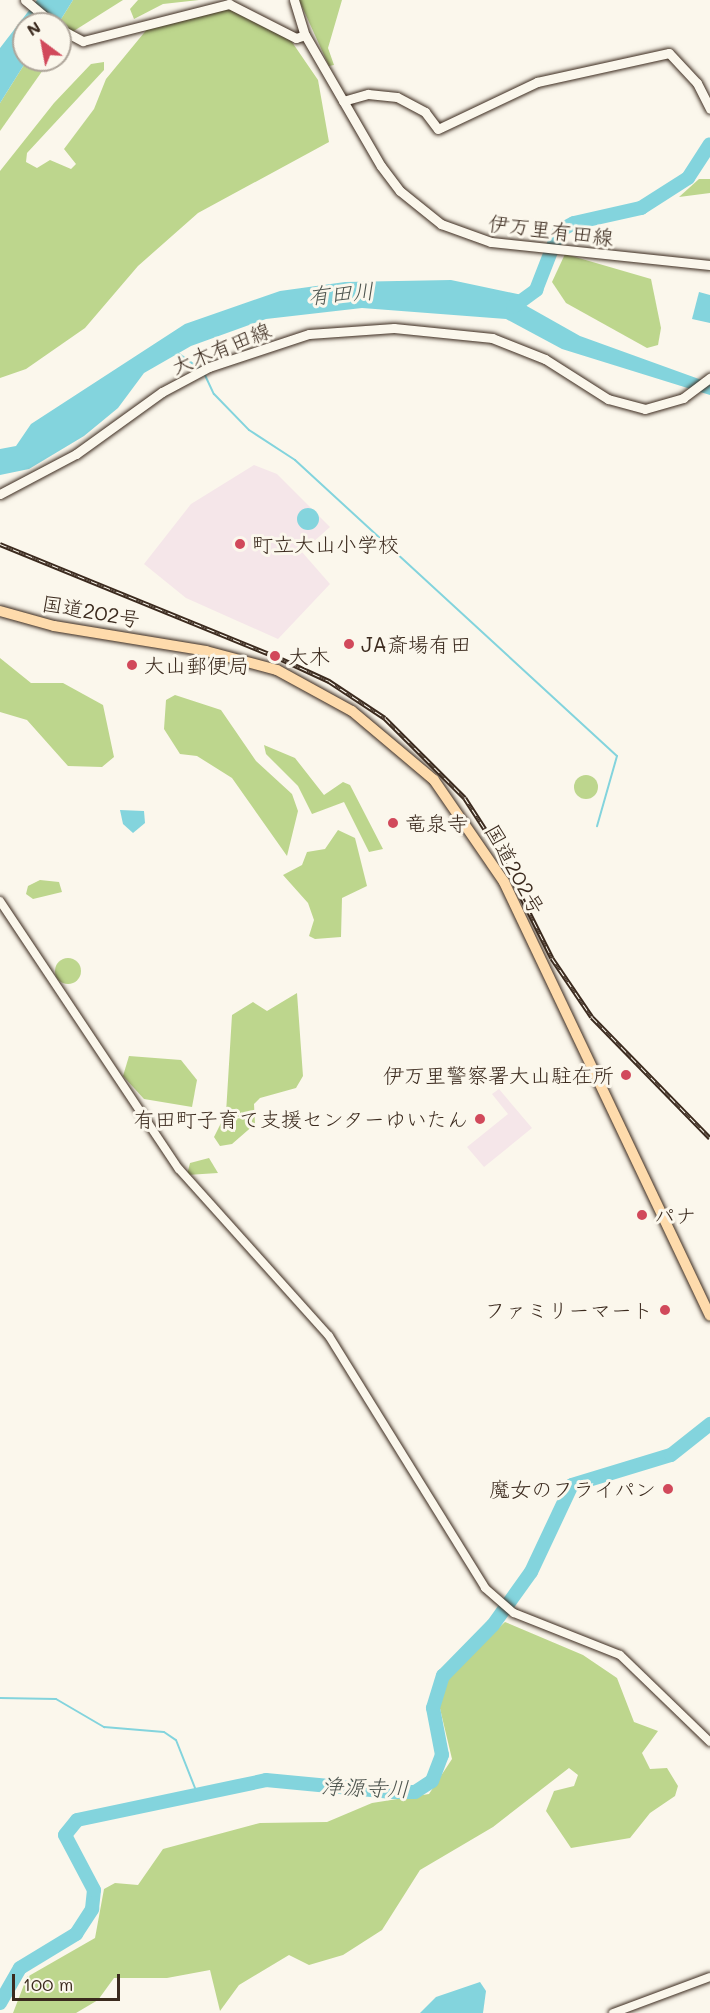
<!DOCTYPE html>
<html>
<head>
<meta charset="utf-8">
<style>
  body { margin:0 }
  #map { position:relative; width:710px; height:2013px; overflow:hidden; background:#fbf7ec; font-family:Mali,"Klee One",sans-serif }
  div>[style] { position:absolute }
  .built>* { inset:0; background:#f5e6e9 }
  .green>* { inset:0; background:#bdd68d }
  .round { border-radius:50% }
  .water>* { inset:0; background:#83d4dd }
  .stream>* { height:2px; margin:-1px; padding:0 1px; transform-origin:1px; border-radius:1px; background:#83d4dd }
  .river>* { height:14px; margin:-7px; padding:0 7px; transform-origin:7px; border-radius:7px; background:#83d4dd }
  .roads { filter:drop-shadow(0 0 2px #3b2a1e) drop-shadow(0 0 2px #3b2a1e) }
  .tertiary>* { height:8px; margin:-4px; padding:0 4px; transform-origin:4px; border-radius:4px; background:#fbf7ec }
  .secondary>* { height:9px; margin:-4.5px; padding:0 4.5px; transform-origin:4.5px; border-radius:4.5px; background:#fbf7ec }
  .trunk>* { height:10px; margin:-5px; padding:0 5px; transform-origin:5px; border-radius:5px; background:#fedbac }
  .rail>* { height:4.5px; margin-top:-2.25px; transform-origin:0; background:repeating-linear-gradient(90deg,#fbf7ec 0 7px,#3b2a1e 0 14px); box-sizing:border-box; border-block:2px solid #3b2a1e }
  .dots>* { width:16px; height:16px; translate:-50% -50%; box-sizing:border-box; border:3px solid #fbf7ec; border-radius:50% }
  span { translate:-50% -50%; white-space:nowrap; text-align:center; line-height:1.15; -webkit-text-stroke:6px #fbf7ec; paint-order:stroke }
  .street-label { font-size:21px; color:#3b2a1e }
  .poi-label { font-size:21px; color:#3b2a1e }
  .left { translate:0 -50%; text-align:left }
  .right { translate:-100% -50%; text-align:right }
  .water-label { font-size:22px; color:#4d544e; font-style:italic }
  .north { position:absolute; left:12px; top:12px; width:60px; height:60px; box-sizing:border-box; background:#fbf7ec; border:2px solid #aea59a; border-radius:50%; rotate:328deg; font-size:16px; font-weight:700; line-height:24px; text-align:center; color:#3b2a1e }
  .north::after { content:''; display:block; margin:auto; width:21px; height:27px; background:#d1495b; clip-path:polygon(50% 0,100% 100%,50% 72%,0 100%) }
  .scale { position:absolute; left:12px; top:1974px; width:108px; height:27px; box-sizing:border-box; border:3px solid #3b2a1e; border-top:0; padding-left:8px; font-size:18px; line-height:21px; white-space:nowrap; color:#3b2a1e; -webkit-text-stroke:4px #fbf7ec; paint-order:stroke }
</style>
</head>
<body>
<div id="map">
  <div class="built">
    <div style="clip-path:polygon(254px 465px,277px 474px,330px 527px,302px 552px,330px 584px,278px 639px,186px 598px,144px 564px,191px 504px)"></div>
    <div style="clip-path:polygon(499px 1089px,532px 1128px,484px 1167px,467px 1147px,508px 1114px,492px 1094px)"></div>
  </div>
  <div class="green">
    <div style="clip-path:polygon(73px 0,123px 0,69px 34px,60px 46px,58px 24px)"></div>
    <div style="clip-path:polygon(138px 0,199px 0,163px 4px,134px 19px,130px 9px)"></div>
    <div style="clip-path:polygon(299px 0,342px 0,328px 48px,334px 65px,329px 66px)"></div>
    <div style="clip-path:polygon(229px 8px,264px 21px,292px 42px,318px 80px,329px 142px,198px 213px,138px 266px,85px 328px,26px 369px,0 378px,0 171px,54px 103px,91px 64px,104px 62px,104px 70px,27px 153px,26px 162px,37px 168px,50px 160px,71px 169px,76px 164px,64px 149px,94px 109px,106px 79px,148px 28px)"></div>
    <div style="clip-path:polygon(27px 60px,50px 60px,0 131px,0 103px)"></div>
    <div style="clip-path:polygon(699px 179px,710px 179px,710px 193px,679px 197px)"></div>
    <div style="clip-path:polygon(565px 254px,651px 279px,661px 328px,658px 345px,647px 348px,566px 303px,552px 282px)"></div>
    <div style="clip-path:polygon(0 658px,31px 683px,63px 683px,103px 705px,114px 757px,102px 767px,68px 766px,27px 720px,0 712px)"></div>
    <div style="clip-path:polygon(175px 695px,221px 710px,256px 761px,292px 794px,298px 811px,287px 856px,232px 778px,197px 756px,180px 754px,164px 729px,166px 700px)"></div>
    <div style="clip-path:polygon(264px 745px,295px 758px,324px 795px,343px 782px,350px 785px,383px 849px,369px 852px,344px 802px,312px 814px,298px 786px,266px 754px)"></div>
    <div class="round" style="left:574px;top:775px;width:24px;height:24px"></div>
    <div style="clip-path:polygon(338px 830px,355px 838px,367px 886px,342px 898px,341px 937px,315px 939px,309px 936px,314px 920px,308px 903px,283px 875px,302px 865px,307px 852px,325px 849px)"></div>
    <div style="clip-path:polygon(40px 880px,59px 882px,62px 892px,33px 899px,26px 894px,28px 886px)"></div>
    <div class="round" style="left:55px;top:958px;width:26px;height:26px"></div>
    <div style="clip-path:polygon(297px 993px,303px 1076px,296px 1088px,260px 1098px,254px 1104px,255px 1124px,232px 1144px,220px 1146px,214px 1137px,226px 1113px,232px 1015px,253px 1002px,267px 1011px)"></div>
    <div style="clip-path:polygon(129px 1056px,181px 1060px,197px 1080px,192px 1107px,144px 1099px,123px 1076px)"></div>
    <div style="clip-path:polygon(209px 1158px,218px 1173px,187px 1175px,190px 1163px)"></div>
    <div style="clip-path:polygon(505px 1622px,583px 1655px,617px 1678px,634px 1722px,658px 1731px,642px 1753px,650px 1769px,667px 1768px,678px 1786px,675px 1796px,650px 1813px,630px 1838px,571px 1848px,546px 1811px,554px 1791px,574px 1786px,578px 1775px,569px 1768px,493px 1827px,420px 1870px,382px 1930px,343px 1955px,309px 1965px,289px 1955px,239px 1985px,220px 2011px,210px 1970px,167px 1978px,114px 1978px,98px 2000px,76px 2013px,13px 2013px,27px 1977px,95px 1938px,104px 1889px,115px 1883px,138px 1885px,163px 1849px,260px 1823px,327px 1822px,372px 1803px,429px 1794px,452px 1759px,437px 1696px,459px 1664px)"></div>
  </div>
  <div class="water">
    <div style="clip-path:polygon(37px 0,73px 0,58px 24px,24px 24px,27px 60px,0 103px,0 48px)"></div>
    <div style="clip-path:polygon(451px 280px,527px 296px,525px 305px,580px 336px,710px 383px,710px 395px,562px 349px,506px 319px,362px 308px,266px 319px,191px 346px,144px 373px,118px 408px,84px 436px,29px 469px,0 475px,0 449px,16px 446px,31px 424px,185px 324px,280px 291px,345px 282px)"></div>
    <div style="clip-path:polygon(699px 292px,710px 295px,710px 323px,692px 319px)"></div>
    <div class="round" style="left:297px;top:508px;width:22px;height:22px"></div>
    <div style="clip-path:polygon(120px 810px,144px 811px,145px 823px,133px 833px,123px 824px)"></div>
    <div style="clip-path:polygon(480px 1982px,486px 1991px,483px 2013px,420px 2013px,436px 1997px)"></div>
  </div>
  <div class="stream">
    <div style="left:178px;top:353px;width:27px;rotate:36deg"></div>
    <div style="left:204px;top:373px;width:23px;rotate:65deg"></div>
    <div style="left:214px;top:394px;width:50px;rotate:45.8deg"></div>
    <div style="left:249px;top:430px;width:55px;rotate:33.1deg"></div>
    <div style="left:295px;top:460px;width:437px;rotate:42.6deg"></div>
    <div style="left:617px;top:756px;width:73px;rotate:105.9deg"></div>
    <div style="left:0;top:1698px;width:56px;rotate:1deg"></div>
    <div style="left:56px;top:1699px;width:56px;rotate:30.3deg"></div>
    <div style="left:104px;top:1727px;width:60px;rotate:4.8deg"></div>
    <div style="left:164px;top:1732px;width:14px;rotate:34deg"></div>
    <div style="left:176px;top:1740px;width:57px;rotate:68.4deg"></div>
  </div>
  <div class="river">
    <div style="left:513px;top:307px;width:29px;rotate:-36deg"></div>
    <div style="left:536px;top:290px;width:63px;rotate:-68.7deg"></div>
    <div style="left:559px;top:231px;width:17px;rotate:-28deg"></div>
    <div style="left:574px;top:223px;width:69px;rotate:-12.6deg"></div>
    <div style="left:641px;top:208px;width:56px;rotate:-32.6deg"></div>
    <div style="left:688px;top:178px;width:40px;rotate:-57.1deg"></div>
    <div style="left:0;top:2003px;width:40px;rotate:-60.3deg"></div>
    <div style="left:20px;top:1968px;width:66px;rotate:-31.3deg"></div>
    <div style="left:76px;top:1934px;width:30px;rotate:-57deg"></div>
    <div style="left:92px;top:1909px;width:19px;rotate:-84deg"></div>
    <div style="left:94px;top:1890px;width:62px;rotate:-117.8deg"></div>
    <div style="left:65px;top:1835px;width:19px;rotate:-51deg"></div>
    <div style="left:77px;top:1820px;width:193px;rotate:-11.9deg"></div>
    <div style="left:266px;top:1780px;width:127px;rotate:5.4deg"></div>
    <div style="left:392px;top:1792px;width:23px"></div>
    <div style="left:415px;top:1792px;width:20px;rotate:-33deg"></div>
    <div style="left:432px;top:1781px;width:28px;rotate:-69deg"></div>
    <div style="left:442px;top:1755px;width:48px;rotate:-100.8deg"></div>
    <div style="left:433px;top:1708px;width:34px;rotate:-73deg"></div>
    <div style="left:443px;top:1676px;width:71px;rotate:-45.6deg"></div>
    <div style="left:493px;top:1625px;width:65px;rotate:-54.4deg"></div>
    <div style="left:531px;top:1572px;width:96px;rotate:-64.8deg"></div>
    <div style="left:572px;top:1485px;width:103px;rotate:-16.9deg"></div>
    <div style="left:671px;top:1455px;width:50px;rotate:-38.5deg"></div>
  </div>
  <div class="roads">
    <div class="tertiary">
      <div style="left:0;top:901px;width:322px;rotate:56.3deg"></div>
      <div style="left:179px;top:1169px;width:224px;rotate:48.1deg"></div>
      <div style="left:329px;top:1336px;width:296px;rotate:58.2deg"></div>
      <div style="left:485px;top:1588px;width:38px;rotate:41deg"></div>
      <div style="left:514px;top:1613px;width:114px;rotate:21.6deg"></div>
      <div style="left:620px;top:1655px;width:125px;rotate:44deg"></div>
      <div style="left:613px;top:2013px;width:103px;rotate:-20.4deg"></div>
    </div>
    <div class="secondary">
      <div style="left:25px;top:0;width:38px;rotate:40deg"></div>
      <div style="left:294px;top:0;width:37px;rotate:73deg"></div>
      <div style="left:305px;top:35px;width:151px;rotate:59.9deg"></div>
      <div style="left:381px;top:166px;width:31px;rotate:53deg"></div>
      <div style="left:400px;top:191px;width:53px;rotate:38.8deg"></div>
      <div style="left:441px;top:224px;width:53px;rotate:19.8deg"></div>
      <div style="left:491px;top:242px;width:220px;rotate:6deg"></div>
      <div style="left:60px;top:29px;width:26px;rotate:28deg"></div>
      <div style="left:83px;top:41px;width:151px;rotate:-14.2deg"></div>
      <div style="left:229px;top:4px;width:75px;rotate:26.9deg"></div>
      <div style="left:296px;top:38px;width:9px;rotate:-18deg"></div>
      <div style="left:343px;top:101px;width:26px;rotate:-16deg"></div>
      <div style="left:368px;top:94px;width:29px;rotate:6deg"></div>
      <div style="left:397px;top:97px;width:32px;rotate:28deg"></div>
      <div style="left:425px;top:112px;width:21px;rotate:53deg"></div>
      <div style="left:438px;top:129px;width:110px;rotate:-25.4deg"></div>
      <div style="left:537px;top:82px;width:135px;rotate:-12.4deg"></div>
      <div style="left:669px;top:53px;width:41px;rotate:47deg"></div>
      <div style="left:697px;top:83px;width:29px;rotate:63deg"></div>
      <div style="left:0;top:494px;width:86px;rotate:-27.8deg"></div>
      <div style="left:76px;top:454px;width:106px;rotate:-35.8deg"></div>
      <div style="left:162px;top:392px;width:53px;rotate:-28deg"></div>
      <div style="left:209px;top:367px;width:105px;rotate:-18.3deg"></div>
      <div style="left:309px;top:334px;width:85px;rotate:-4deg"></div>
      <div style="left:394px;top:328px;width:99px;rotate:5.8deg"></div>
      <div style="left:492px;top:338px;width:57px;rotate:21.6deg"></div>
      <div style="left:545px;top:359px;width:75px;rotate:32.4deg"></div>
      <div style="left:608px;top:399px;width:38px;rotate:15deg"></div>
      <div style="left:645px;top:409px;width:40px;rotate:-16deg"></div>
      <div style="left:683px;top:398px;width:34px;rotate:-37deg"></div>
    </div>
    <div class="trunk">
      <div style="left:0;top:611px;width:56px;rotate:15.5deg"></div>
      <div style="left:54px;top:626px;width:154px;rotate:9.3deg"></div>
      <div style="left:206px;top:651px;width:73px;rotate:15deg"></div>
      <div style="left:277px;top:670px;width:85px;rotate:28.7deg"></div>
      <div style="left:352px;top:711px;width:107px;rotate:40.1deg"></div>
      <div style="left:434px;top:780px;width:124px;rotate:55.5deg"></div>
      <div style="left:504px;top:882px;width:480px;rotate:64.6deg"></div>
    </div>
  </div>
  <div class="rail">
    <div style="left:0;top:544px;width:297px;rotate:22.2deg"></div>
    <div style="left:275px;top:656px;width:60px;rotate:24.8deg"></div>
    <div style="left:329px;top:681px;width:67px;rotate:33.5deg"></div>
    <div style="left:385px;top:718px;width:113px;rotate:45deg"></div>
    <div style="left:465px;top:798px;width:57px;rotate:57.1deg"></div>
    <div style="left:496px;top:846px;width:125px;rotate:63.4deg"></div>
    <div style="left:552px;top:958px;width:71px;rotate:55.9deg"></div>
    <div style="left:592px;top:1017px;width:169px;rotate:45.7deg"></div>
  </div>
  <div class="dots">
    <div style="left:240px;top:544px;background:#d1495b"></div>
    <div style="left:349px;top:644px;background:#d1495b"></div>
    <div style="left:275px;top:656px;background:#d1495b"></div>
    <div style="left:132px;top:665px;background:#d1495b"></div>
    <div style="left:393px;top:823px;background:#d1495b"></div>
    <div style="left:626px;top:1075px;background:#d1495b"></div>
    <div style="left:480px;top:1119px;background:#d1495b"></div>
    <div style="left:642px;top:1215px;background:#d1495b"></div>
    <div style="left:665px;top:1310px;background:#d1495b"></div>
    <div style="left:668px;top:1489px;background:#d1495b"></div>
  </div>
  <div class="street-label">
    <span style="left:551px;top:230px;rotate:7deg">伊万里有田線</span>
    <span style="left:221px;top:348px;rotate:-22deg">大木有田線</span>
    <span style="left:91px;top:611px;rotate:10deg">国道202号</span>
    <span style="left:515px;top:869px;rotate:61deg">国道202号</span>
  </div>
  <div class="poi-label">
    <span class="left" style="left:252px;top:544px">町立大山小学校</span>
    <span class="left" style="left:361px;top:644px">JA斎場有田</span>
    <span class="left" style="left:288px;top:656px">大木</span>
    <span class="left" style="left:144px;top:665px">大山郵便局</span>
    <span class="left" style="left:405px;top:823px">竜泉寺</span>
    <span class="right" style="left:614px;top:1075px">伊万里警察署大山駐在所</span>
    <span class="right" style="left:468px;top:1119px">有田町子育て支援センターゆいたん</span>
    <span class="left" style="left:654px;top:1215px">パナ</span>
    <span class="right" style="left:653px;top:1310px">ファミリーマート</span>
    <span class="right" style="left:656px;top:1489px">魔女のフライパン</span>
  </div>
  <div class="water-label">
    <span style="left:341px;top:293px;rotate:-5deg">有田川</span>
    <span style="left:365px;top:1787px;rotate:2deg">浄源寺川</span>
  </div>
  <div class="north">N</div>
  <div class="scale">100 m</div>
</div>
</body>
</html>
